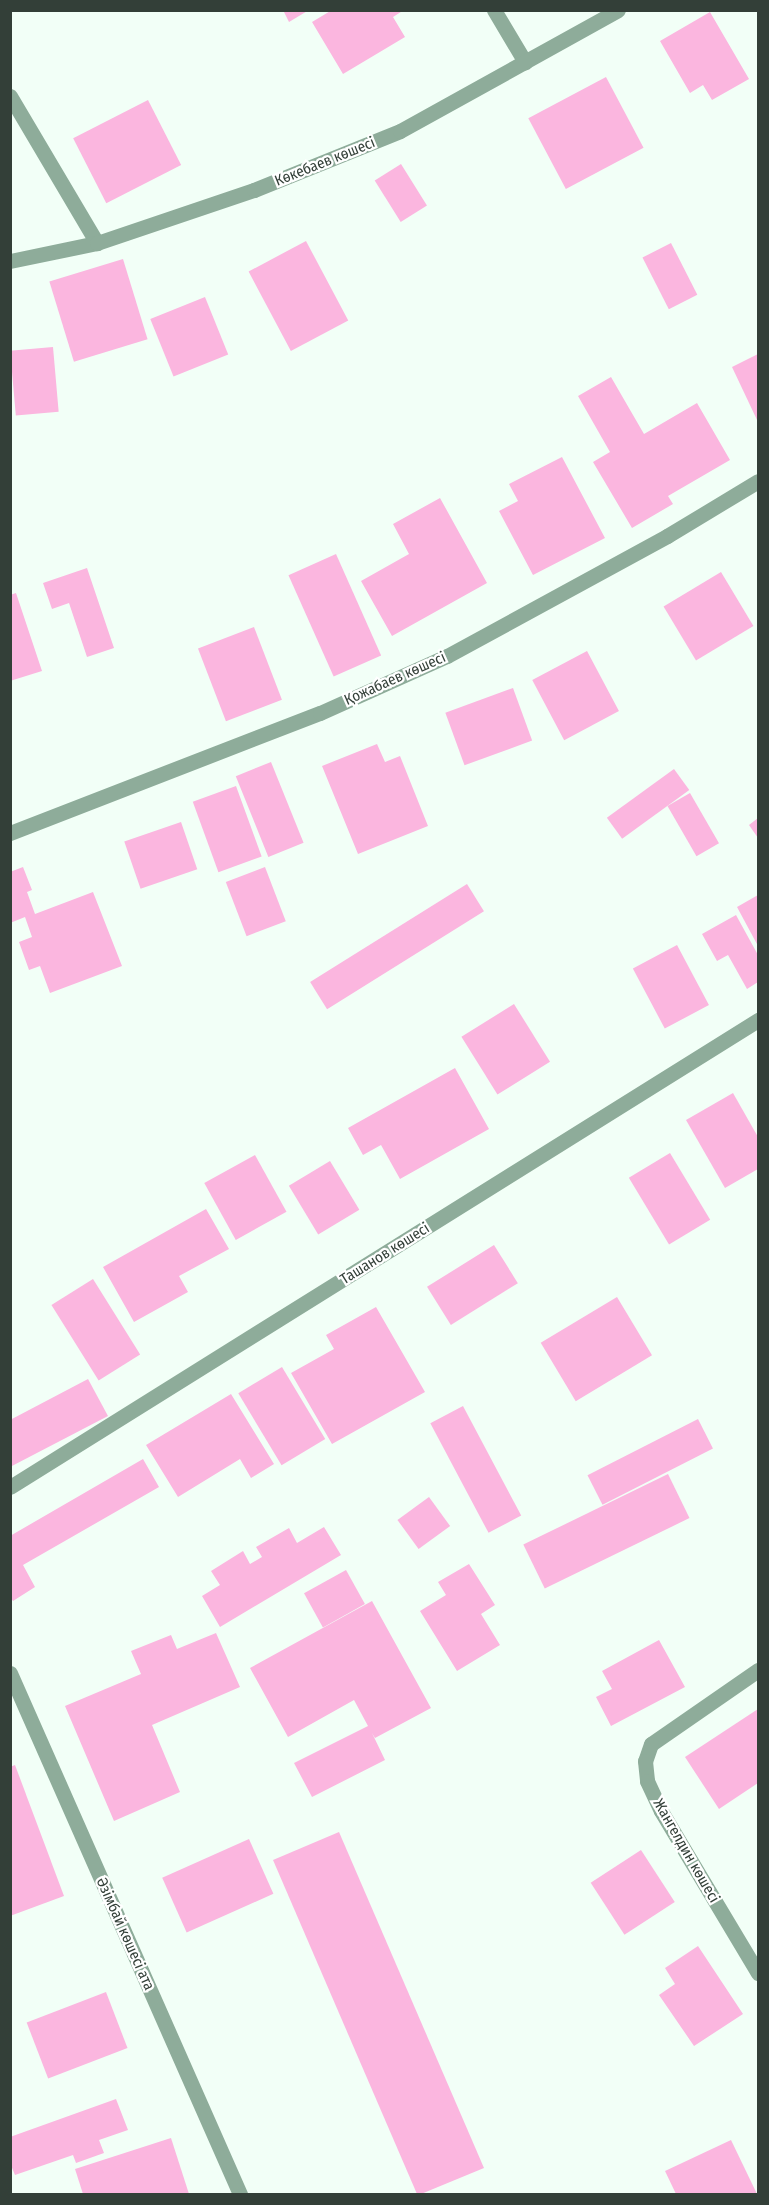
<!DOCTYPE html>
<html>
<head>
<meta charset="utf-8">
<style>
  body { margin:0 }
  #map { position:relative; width:769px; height:2205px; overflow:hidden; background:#f2fff7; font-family:"Fira Sans Condensed",sans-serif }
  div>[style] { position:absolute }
  .building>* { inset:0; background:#fbb6df; transform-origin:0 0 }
  .minor>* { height:15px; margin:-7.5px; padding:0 7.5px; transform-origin:7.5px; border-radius:7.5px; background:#8eac9a }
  span { translate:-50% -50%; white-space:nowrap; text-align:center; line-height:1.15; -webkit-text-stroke:4.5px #fff; paint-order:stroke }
  .street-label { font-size:15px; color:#333f38 }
  .frame { position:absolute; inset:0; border:12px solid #333f38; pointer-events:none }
</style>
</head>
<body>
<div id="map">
  <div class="building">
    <div style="clip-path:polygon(283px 10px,309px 10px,289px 22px)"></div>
    <div style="clip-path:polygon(332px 10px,404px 10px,393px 17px,405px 37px,343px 74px,312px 22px)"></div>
    <div style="clip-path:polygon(710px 12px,749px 79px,712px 100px,703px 85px,690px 93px,660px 41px)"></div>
    <div style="left:606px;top:77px;width:80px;height:88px;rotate:62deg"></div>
    <div style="left:148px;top:100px;width:73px;height:84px;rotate:63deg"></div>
    <div style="left:401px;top:164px;width:49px;height:31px;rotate:58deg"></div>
    <div style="left:306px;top:241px;width:90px;height:65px;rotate:62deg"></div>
    <div style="left:671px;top:243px;width:58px;height:32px;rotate:63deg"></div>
    <div style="left:123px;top:259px;width:84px;height:77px;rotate:73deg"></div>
    <div style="left:205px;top:297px;width:62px;height:59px;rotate:68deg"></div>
    <div style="left:53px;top:347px;width:65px;height:43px;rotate:85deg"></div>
    <div style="clip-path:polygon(758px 354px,758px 422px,732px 367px)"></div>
    <div style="clip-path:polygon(611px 377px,644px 434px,697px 403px,730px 460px,668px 496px,673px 504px,632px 528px,593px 462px,610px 452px,578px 396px)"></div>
    <div style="clip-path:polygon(562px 457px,605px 538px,533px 575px,499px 511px,518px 501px,509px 484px)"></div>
    <div style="clip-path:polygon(440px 498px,487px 583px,392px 636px,361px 581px,409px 554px,393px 524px)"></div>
    <div style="left:336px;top:554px;width:111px;height:52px;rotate:66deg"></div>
    <div style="clip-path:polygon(87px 568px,114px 648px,87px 657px,69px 603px,52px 609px,43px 583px)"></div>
    <div style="left:721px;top:572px;width:63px;height:67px;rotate:59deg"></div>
    <div style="clip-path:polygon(16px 593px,42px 671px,10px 681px,10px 595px)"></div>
    <div style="left:254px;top:627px;width:78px;height:60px;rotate:69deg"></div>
    <div style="left:587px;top:651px;width:68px;height:62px;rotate:62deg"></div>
    <div style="left:513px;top:688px;width:56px;height:72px;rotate:70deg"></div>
    <div style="clip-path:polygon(377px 744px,385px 762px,400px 756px,428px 826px,358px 854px,322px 766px)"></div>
    <div style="left:271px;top:762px;width:87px;height:38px;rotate:68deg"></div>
    <div style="left:674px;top:769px;width:26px;height:83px;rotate:54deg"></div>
    <div style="left:236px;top:786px;width:75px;height:46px;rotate:70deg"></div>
    <div style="left:690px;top:793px;width:58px;height:26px;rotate:60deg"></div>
    <div style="clip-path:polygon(758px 818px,758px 838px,749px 825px)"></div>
    <div style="left:181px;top:822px;width:50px;height:60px;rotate:71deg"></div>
    <div style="clip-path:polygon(23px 867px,32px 890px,27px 892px,35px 914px,93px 892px,122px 966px,50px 993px,40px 966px,29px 970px,19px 942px,32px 937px,25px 917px,10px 923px,10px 872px)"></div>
    <div style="left:265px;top:867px;width:58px;height:42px;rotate:69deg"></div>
    <div style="left:467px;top:884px;width:32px;height:185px;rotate:58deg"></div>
    <div style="clip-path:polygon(758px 895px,758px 946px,737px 907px)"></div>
    <div style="clip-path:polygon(736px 915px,758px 955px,758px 982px,747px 989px,728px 955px,717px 961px,702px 934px)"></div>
    <div style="left:677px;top:945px;width:68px;height:50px;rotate:62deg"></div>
    <div style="left:514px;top:1004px;width:68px;height:62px;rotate:58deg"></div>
    <div style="clip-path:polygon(455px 1068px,489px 1129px,400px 1179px,381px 1145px,363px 1155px,348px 1128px)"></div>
    <div style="clip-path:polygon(733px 1093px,758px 1137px,758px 1169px,725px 1188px,686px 1120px)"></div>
    <div style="left:670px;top:1153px;width:78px;height:48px;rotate:59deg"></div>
    <div style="left:255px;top:1155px;width:65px;height:58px;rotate:61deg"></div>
    <div style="left:330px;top:1161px;width:57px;height:48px;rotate:59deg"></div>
    <div style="clip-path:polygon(206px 1209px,229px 1249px,179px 1276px,188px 1292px,134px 1322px,103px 1267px)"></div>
    <div style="left:494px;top:1245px;width:45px;height:79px;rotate:58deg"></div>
    <div style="left:93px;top:1279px;width:89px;height:49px;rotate:58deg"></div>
    <div style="left:617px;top:1297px;width:68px;height:89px;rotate:59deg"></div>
    <div style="clip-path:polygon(376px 1307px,425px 1392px,332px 1444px,291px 1373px,334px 1349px,326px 1335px)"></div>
    <div style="left:282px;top:1367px;width:84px;height:51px;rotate:59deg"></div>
    <div style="clip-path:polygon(88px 1379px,108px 1416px,10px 1467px,10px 1420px)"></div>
    <div style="clip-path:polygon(231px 1394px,274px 1464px,251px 1478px,240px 1459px,178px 1497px,146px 1445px)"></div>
    <div style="left:463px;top:1406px;width:124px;height:37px;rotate:62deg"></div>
    <div style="left:698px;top:1419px;width:33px;height:124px;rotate:63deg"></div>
    <div style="clip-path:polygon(143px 1459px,159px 1487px,23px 1565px,35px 1587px,13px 1601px,10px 1597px,10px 1536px)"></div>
    <div style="left:668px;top:1474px;width:49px;height:161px;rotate:64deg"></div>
    <div style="left:429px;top:1497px;width:36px;height:39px;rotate:54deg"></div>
    <div style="clip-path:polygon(324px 1527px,341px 1555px,220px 1627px,202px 1596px,220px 1585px,211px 1571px,243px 1551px,250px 1564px,262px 1557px,256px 1547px,289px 1528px,297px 1543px)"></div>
    <div style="clip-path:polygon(469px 1564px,495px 1605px,481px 1614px,500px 1645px,457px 1671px,420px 1611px,446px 1595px,438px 1582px)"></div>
    <div style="left:346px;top:1570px;width:39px;height:48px;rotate:61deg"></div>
    <div style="clip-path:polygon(372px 1601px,431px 1708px,375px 1738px,372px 1733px,385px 1760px,312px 1797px,294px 1763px,368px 1726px,354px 1700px,288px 1737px,250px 1668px)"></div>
    <div style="clip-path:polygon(216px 1633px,240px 1687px,152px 1725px,180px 1792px,114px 1821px,65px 1706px,141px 1674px,131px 1651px,171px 1635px,177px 1649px)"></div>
    <div style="clip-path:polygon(659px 1640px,685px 1687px,611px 1726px,596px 1697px,612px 1689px,602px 1671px)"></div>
    <div style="clip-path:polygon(758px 1709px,758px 1783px,719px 1809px,685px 1757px)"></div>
    <div style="clip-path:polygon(15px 1765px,64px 1896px,10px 1916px,10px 1767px)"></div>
    <div style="clip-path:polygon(339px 1832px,484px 2168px,421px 2194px,417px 2194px,273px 1860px)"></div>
    <div style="left:249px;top:1839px;width:60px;height:95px;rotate:66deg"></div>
    <div style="left:641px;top:1850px;width:62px;height:60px;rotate:57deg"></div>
    <div style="clip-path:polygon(698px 1946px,743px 2014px,694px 2046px,659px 1995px,675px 1984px,665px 1968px)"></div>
    <div style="left:106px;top:1992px;width:60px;height:85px;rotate:69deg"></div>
    <div style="clip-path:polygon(116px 2099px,128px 2130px,99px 2140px,104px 2153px,76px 2163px,73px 2155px,15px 2175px,10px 2163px,10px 2137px)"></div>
    <div style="clip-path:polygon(171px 2138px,189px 2194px,83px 2194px,75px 2169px)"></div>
    <div style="clip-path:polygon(731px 2140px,757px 2194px,676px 2194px,665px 2171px)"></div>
  </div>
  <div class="minor">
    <div style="left:494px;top:10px;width:61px;rotate:59.2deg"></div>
    <div style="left:10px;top:96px;width:171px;rotate:59.4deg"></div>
    <div style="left:10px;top:261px;width:89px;rotate:-11.7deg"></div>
    <div style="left:97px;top:243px;width:166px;rotate:-18.7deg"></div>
    <div style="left:254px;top:190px;width:157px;rotate:-22deg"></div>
    <div style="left:400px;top:131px;width:249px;rotate:-29deg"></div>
    <div style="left:10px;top:833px;width:332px;rotate:-21.2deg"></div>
    <div style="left:320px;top:713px;width:139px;rotate:-24.2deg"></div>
    <div style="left:447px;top:656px;width:251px;rotate:-28.6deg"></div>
    <div style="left:667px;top:536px;width:106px;rotate:-31.1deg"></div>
    <div style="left:10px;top:1487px;width:882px;rotate:-31.98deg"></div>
    <div style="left:758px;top:1670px;width:130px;rotate:145.3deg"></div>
    <div style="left:651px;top:1744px;width:18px;rotate:109deg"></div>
    <div style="left:645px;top:1761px;width:20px;rotate:84deg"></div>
    <div style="left:647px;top:1781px;width:33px;rotate:65deg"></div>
    <div style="left:661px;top:1811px;width:189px;rotate:59.1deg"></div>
    <div style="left:10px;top:1673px;width:570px;rotate:66.18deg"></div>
  </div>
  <div class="street-label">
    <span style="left:325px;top:162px;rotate:-22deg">Көкебаев көшесі</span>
    <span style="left:395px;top:679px;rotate:-24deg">Қожабаев көшесі</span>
    <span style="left:385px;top:1254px;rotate:-32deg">Ташанов көшесі</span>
    <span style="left:686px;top:1851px;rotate:60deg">Жангелдин көшесі</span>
    <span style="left:125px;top:1934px;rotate:66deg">Әзімбай көшесі ата</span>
  </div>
  <div class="frame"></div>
</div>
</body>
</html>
